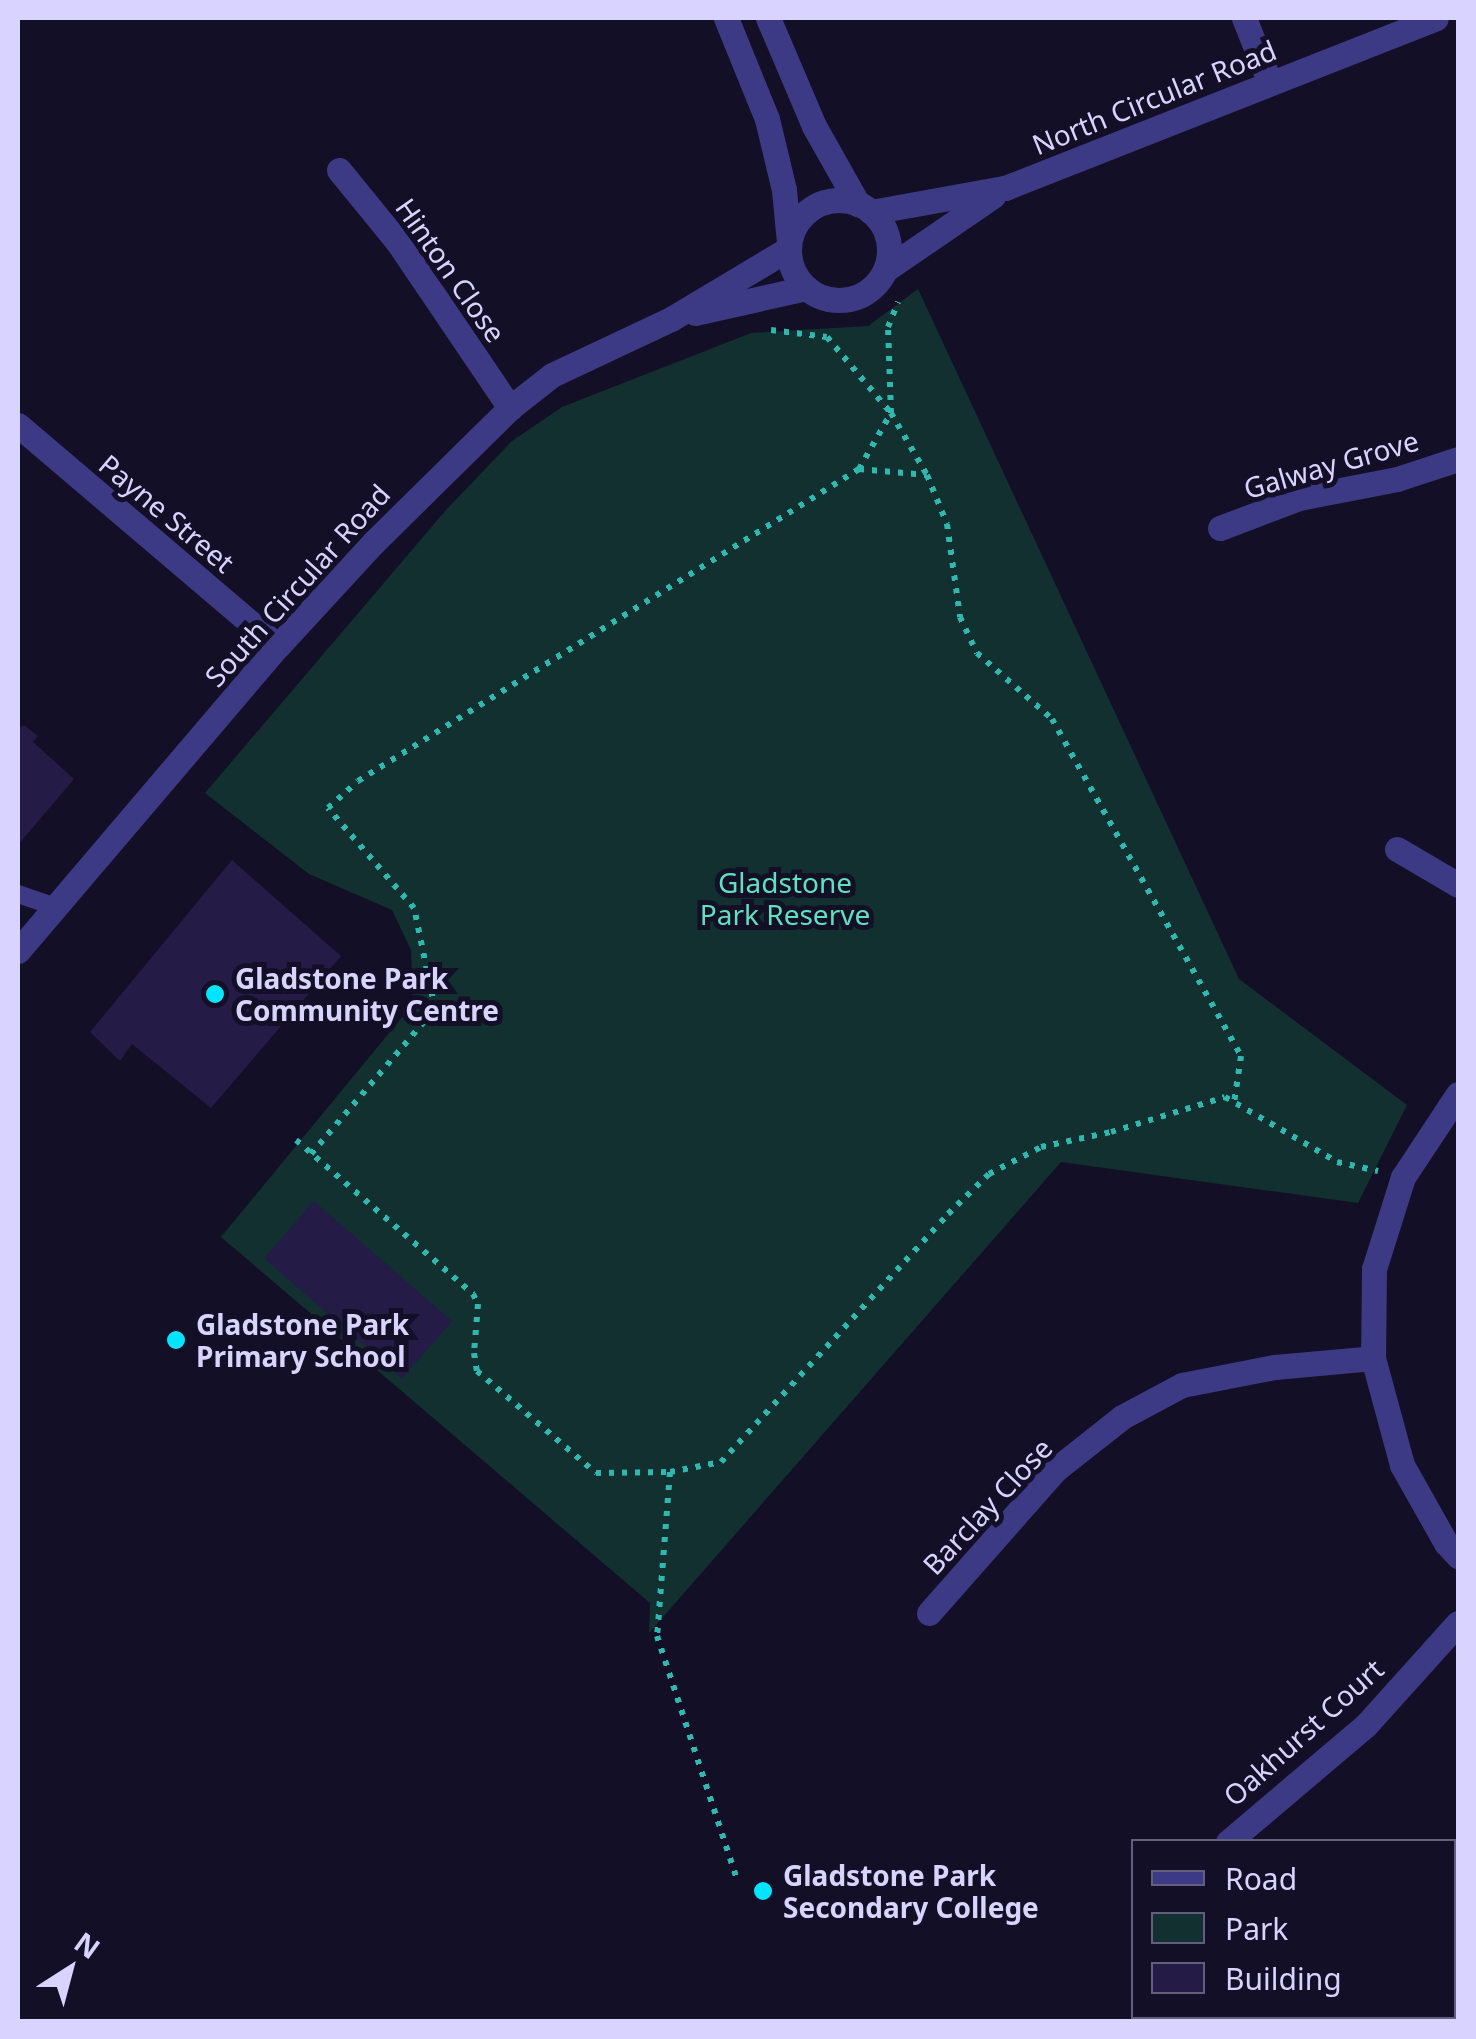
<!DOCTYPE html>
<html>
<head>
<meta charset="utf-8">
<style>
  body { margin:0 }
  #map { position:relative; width:1476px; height:2039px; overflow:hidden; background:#130f26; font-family:"Noto Sans",sans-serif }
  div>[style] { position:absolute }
  .green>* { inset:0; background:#12302f }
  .building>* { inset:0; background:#241b47; transform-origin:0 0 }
  .path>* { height:6px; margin-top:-3px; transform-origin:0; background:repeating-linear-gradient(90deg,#2fb8b0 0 5px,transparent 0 13px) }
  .service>* { height:18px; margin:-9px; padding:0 9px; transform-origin:9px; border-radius:9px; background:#3d3a85 }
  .minor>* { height:25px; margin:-12.5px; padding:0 12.5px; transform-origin:12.5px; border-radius:12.5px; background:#3d3a85 }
  .tertiary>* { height:25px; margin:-12.5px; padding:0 12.5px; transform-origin:12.5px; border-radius:12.5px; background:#3d3a85 }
  .tertiary>.ring { margin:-12.5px; padding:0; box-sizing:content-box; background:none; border:25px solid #3d3a85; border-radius:50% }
  .dots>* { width:28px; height:28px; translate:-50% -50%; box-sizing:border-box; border:5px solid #130f26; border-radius:50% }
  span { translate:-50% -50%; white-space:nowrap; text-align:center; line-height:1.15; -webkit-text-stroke:10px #130f26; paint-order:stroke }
  .street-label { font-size:28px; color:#d9d4ff }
  .park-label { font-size:28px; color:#5fe0c0 }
  .poi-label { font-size:28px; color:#d9d4ff; font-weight:700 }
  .left { translate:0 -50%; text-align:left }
  .frame { position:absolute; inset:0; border:20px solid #d9d4ff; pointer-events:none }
  .legend { position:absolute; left:1131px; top:1839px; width:325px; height:180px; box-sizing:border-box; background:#130f26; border:2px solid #625e7d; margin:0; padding:12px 18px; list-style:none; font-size:30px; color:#d9d4ff }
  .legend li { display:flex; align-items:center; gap:20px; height:50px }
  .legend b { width:50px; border:2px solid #625e7d }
  .north { position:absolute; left:20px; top:1919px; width:100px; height:100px; -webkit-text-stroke:8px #130f26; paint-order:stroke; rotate:36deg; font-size:28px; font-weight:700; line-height:40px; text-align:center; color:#d9d4ff }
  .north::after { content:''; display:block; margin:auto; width:35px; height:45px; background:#d9d4ff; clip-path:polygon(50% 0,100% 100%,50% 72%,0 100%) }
</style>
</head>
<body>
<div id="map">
  <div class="green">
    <div style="clip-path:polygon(918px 289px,1239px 979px,1407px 1105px,1358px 1203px,1061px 1162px,649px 1633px,650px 1603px,221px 1237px,413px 1004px,411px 950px,392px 910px,309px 874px,205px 793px,446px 510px,512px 441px,562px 407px,751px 333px,868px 326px)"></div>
  </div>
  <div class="building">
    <div style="clip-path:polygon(24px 725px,38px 736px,33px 742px,74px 779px,18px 845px,18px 729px)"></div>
    <div style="clip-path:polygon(232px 860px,341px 956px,211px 1108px,132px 1044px,120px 1061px,90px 1032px)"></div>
    <div style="left:314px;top:1201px;width:183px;height:76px;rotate:41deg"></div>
  </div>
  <div class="path">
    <div style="left:771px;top:330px;width:56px;rotate:7.1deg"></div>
    <div style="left:827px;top:337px;width:99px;rotate:49.9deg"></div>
    <div style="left:891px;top:413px;width:72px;rotate:59.9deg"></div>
    <div style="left:927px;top:475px;width:53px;rotate:67.8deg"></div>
    <div style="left:947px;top:524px;width:94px;rotate:82deg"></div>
    <div style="left:960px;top:617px;width:40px;rotate:65deg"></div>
    <div style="left:977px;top:653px;width:100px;rotate:41.3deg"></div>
    <div style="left:1052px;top:719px;width:386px;rotate:60.7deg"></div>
    <div style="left:1241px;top:1056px;width:48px;rotate:98.5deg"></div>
    <div style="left:859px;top:469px;width:68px;rotate:5deg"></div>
    <div style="left:296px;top:1140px;width:235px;rotate:41deg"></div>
    <div style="left:473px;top:1294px;width:11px;rotate:63deg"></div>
    <div style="left:478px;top:1304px;width:49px;rotate:94.7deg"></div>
    <div style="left:474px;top:1353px;width:18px;rotate:81deg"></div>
    <div style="left:477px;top:1371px;width:157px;rotate:40.6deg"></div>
    <div style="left:596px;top:1473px;width:74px;rotate:-0.8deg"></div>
    <div style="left:670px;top:1472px;width:52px;rotate:-11.1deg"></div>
    <div style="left:721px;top:1462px;width:336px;rotate:-47.5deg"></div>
    <div style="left:948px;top:1214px;width:57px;rotate:-44.3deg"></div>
    <div style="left:989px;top:1174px;width:59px;rotate:-27.4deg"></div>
    <div style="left:1041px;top:1147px;width:72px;rotate:-12.1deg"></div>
    <div style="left:1111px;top:1132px;width:119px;rotate:-17.1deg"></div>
    <div style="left:1225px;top:1097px;width:129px;rotate:30.1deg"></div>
    <div style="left:1337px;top:1162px;width:42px;rotate:12.4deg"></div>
    <div style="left:311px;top:1154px;width:191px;rotate:-49.5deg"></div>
    <div style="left:435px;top:1009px;width:103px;rotate:-101.7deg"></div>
    <div style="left:414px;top:908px;width:132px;rotate:-130.7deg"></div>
    <div style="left:328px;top:808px;width:40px;rotate:-42deg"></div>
    <div style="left:358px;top:781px;width:590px;rotate:-31.91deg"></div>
    <div style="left:859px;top:469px;width:64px;rotate:-60.3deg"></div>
    <div style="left:891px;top:413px;width:86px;rotate:-92deg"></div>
    <div style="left:888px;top:327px;width:27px;rotate:-68deg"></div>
    <div style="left:670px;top:1472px;width:165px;rotate:94.5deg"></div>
    <div style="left:657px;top:1636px;width:256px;rotate:71.8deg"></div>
  </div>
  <div class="service">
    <div style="left:18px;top:894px;width:40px;rotate:18.9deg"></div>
  </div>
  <div class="minor">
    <div style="left:1244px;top:18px;width:70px;rotate:68.2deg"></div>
    <div style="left:339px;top:170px;width:92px;rotate:50.8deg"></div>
    <div style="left:397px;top:241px;width:202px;rotate:55.9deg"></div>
    <div style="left:18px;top:425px;width:341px;rotate:40.4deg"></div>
    <div style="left:1220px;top:528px;width:85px;rotate:-20.8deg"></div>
    <div style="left:1299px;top:498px;width:100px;rotate:-11deg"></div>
    <div style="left:1397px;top:479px;width:64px;rotate:-18.2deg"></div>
    <div style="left:1397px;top:849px;width:71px;rotate:30.5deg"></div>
    <div style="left:1458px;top:1094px;width:100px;rotate:123.5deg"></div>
    <div style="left:1403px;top:1177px;width:96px;rotate:107.5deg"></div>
    <div style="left:1374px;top:1269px;width:89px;rotate:90.6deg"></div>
    <div style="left:1373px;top:1358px;width:111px;rotate:74.8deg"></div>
    <div style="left:1402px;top:1465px;width:90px;rotate:60.6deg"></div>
    <div style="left:1446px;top:1543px;width:18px;rotate:47deg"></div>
    <div style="left:929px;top:1613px;width:191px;rotate:-48.6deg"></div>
    <div style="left:1055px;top:1470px;width:85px;rotate:-38.3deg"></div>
    <div style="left:1122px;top:1417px;width:68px;rotate:-28.1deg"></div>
    <div style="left:1182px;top:1385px;width:95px;rotate:-11deg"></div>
    <div style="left:1275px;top:1367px;width:98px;rotate:-5.2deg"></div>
    <div style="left:1228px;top:1842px;width:181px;rotate:-40.3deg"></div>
    <div style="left:1366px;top:1725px;width:137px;rotate:-48deg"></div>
  </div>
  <div class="tertiary">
    <div style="left:726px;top:18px;width:109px;rotate:67.9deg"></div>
    <div style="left:767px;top:119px;width:73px;rotate:76.5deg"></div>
    <div style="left:784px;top:190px;width:52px;rotate:84.5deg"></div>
    <div style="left:768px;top:18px;width:117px;rotate:66.9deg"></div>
    <div style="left:814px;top:126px;width:90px;rotate:60.6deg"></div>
    <div class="ring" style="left:789px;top:200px;width:75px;height:75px"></div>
    <div style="left:871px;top:212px;width:136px;rotate:-10.2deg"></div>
    <div style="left:1005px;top:188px;width:463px;rotate:-21.5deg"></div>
    <div style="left:885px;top:270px;width:131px;rotate:-34.4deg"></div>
    <div style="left:695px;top:313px;width:114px;rotate:-12.7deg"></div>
    <div style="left:18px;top:951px;width:401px;rotate:-49.6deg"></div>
    <div style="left:278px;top:646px;width:142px;rotate:-47.3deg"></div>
    <div style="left:374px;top:542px;width:191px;rotate:-44.6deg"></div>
    <div style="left:510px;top:408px;width:53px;rotate:-38.2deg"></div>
    <div style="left:552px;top:375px;width:132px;rotate:-25.2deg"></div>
    <div style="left:671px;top:319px;width:136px;rotate:-30.9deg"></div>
  </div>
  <div class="dots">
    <div style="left:215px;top:994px;background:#00e5ff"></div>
    <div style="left:176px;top:1340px;background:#00e5ff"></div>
    <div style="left:763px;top:1891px;background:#00e5ff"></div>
  </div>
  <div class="street-label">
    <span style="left:1154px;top:97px;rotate:-22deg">North Circular Road</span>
    <span style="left:451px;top:270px;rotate:55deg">Hinton Close</span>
    <span style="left:1331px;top:464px;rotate:-16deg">Galway Grove</span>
    <span style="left:167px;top:513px;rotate:40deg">Payne Street</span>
    <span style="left:297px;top:585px;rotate:-48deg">South Circular Road</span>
    <span style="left:987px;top:1506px;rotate:-47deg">Barclay Close</span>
    <span style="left:1303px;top:1732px;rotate:-42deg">Oakhurst Court</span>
  </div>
  <div class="park-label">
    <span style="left:785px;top:898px">Gladstone<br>Park Reserve</span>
  </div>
  <div class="poi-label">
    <span class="left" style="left:235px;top:994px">Gladstone Park<br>Community Centre</span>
    <span class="left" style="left:196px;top:1340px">Gladstone Park<br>Primary School</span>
    <span class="left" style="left:783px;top:1891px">Gladstone Park<br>Secondary College</span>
  </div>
  <div class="frame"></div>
  <ul class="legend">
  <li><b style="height:12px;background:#3d3a85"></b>Road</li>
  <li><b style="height:28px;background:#12302f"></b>Park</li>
  <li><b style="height:28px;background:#241b47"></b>Building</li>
  </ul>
  <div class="north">N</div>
</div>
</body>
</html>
